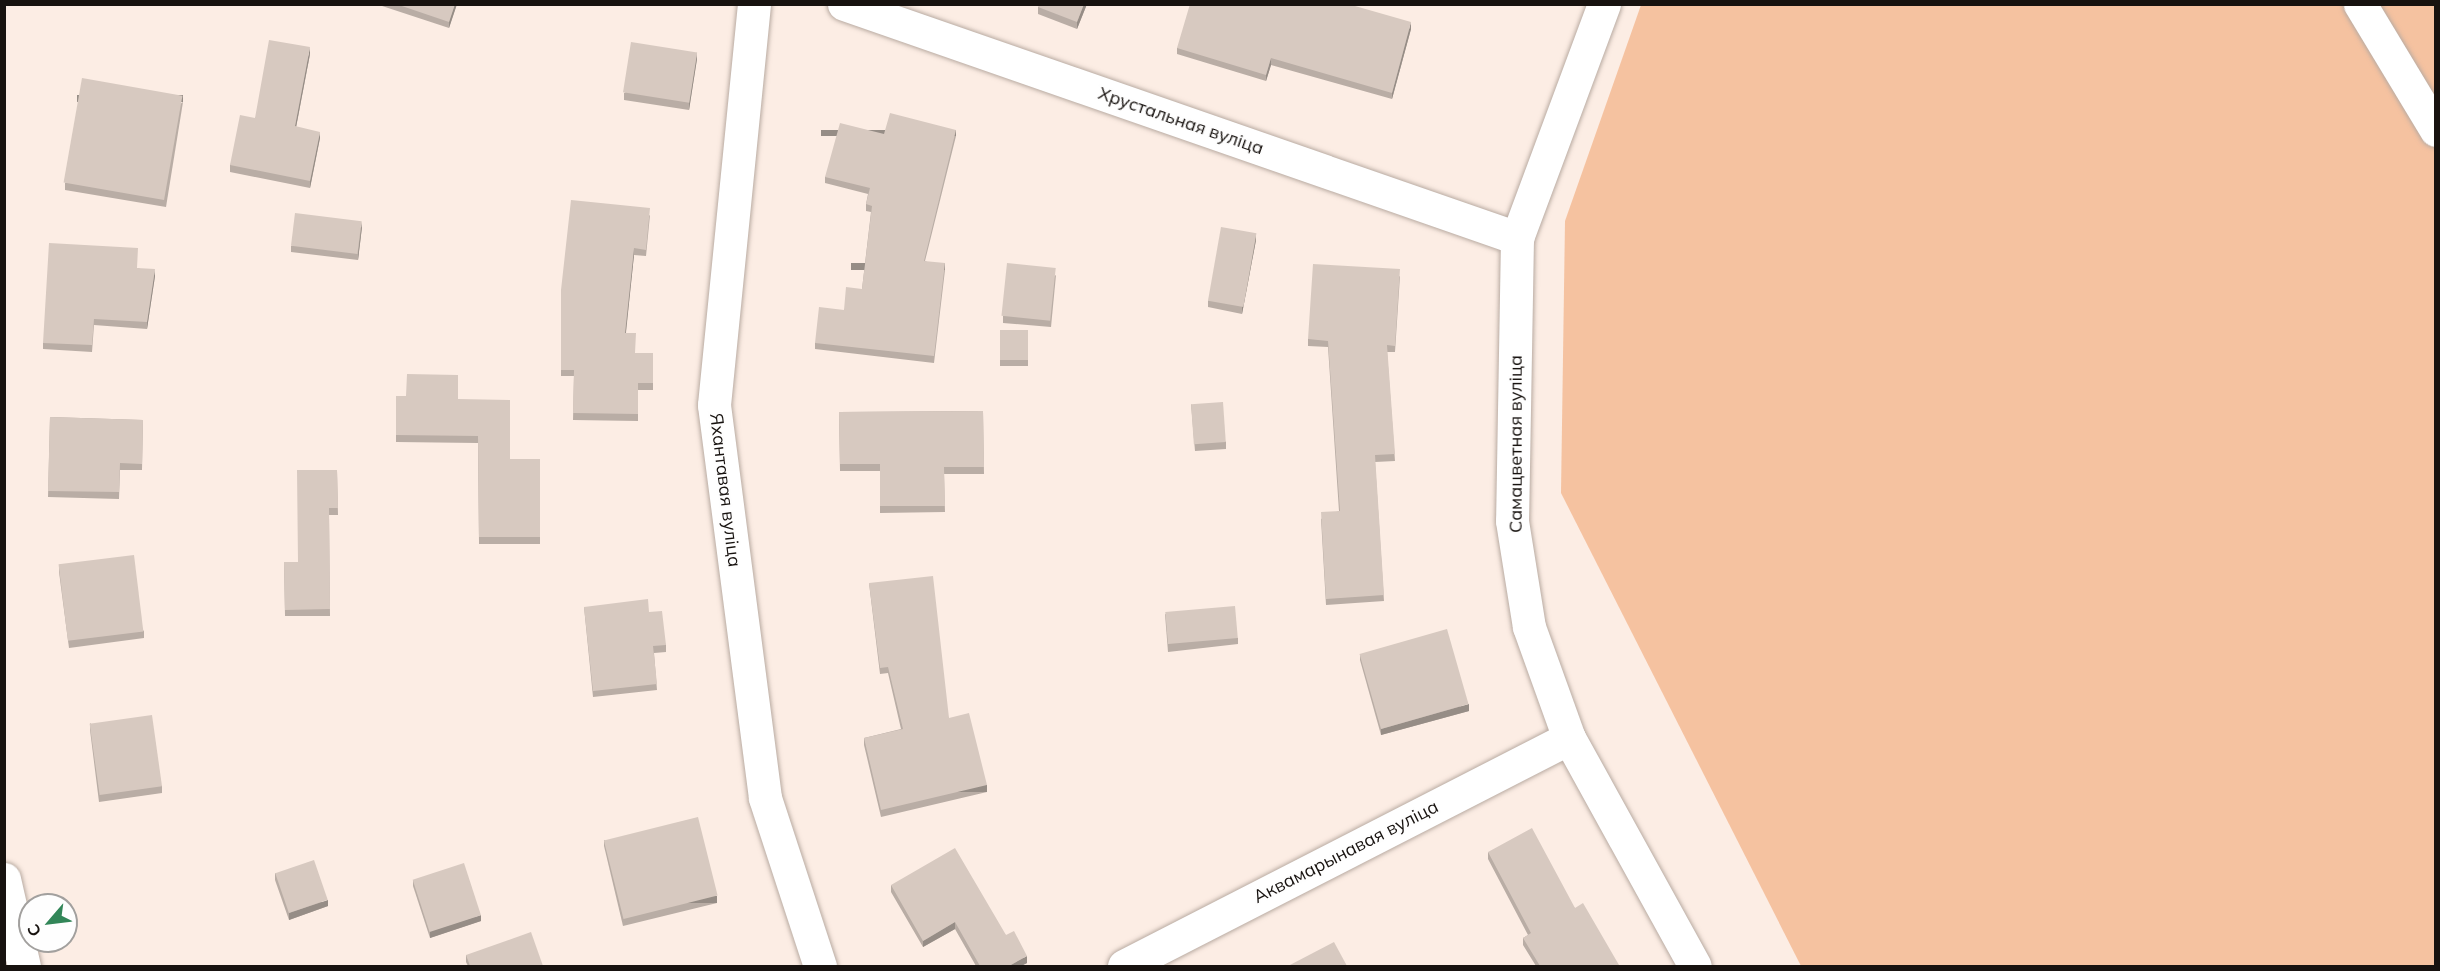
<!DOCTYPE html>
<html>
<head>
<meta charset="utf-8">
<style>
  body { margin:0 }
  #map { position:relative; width:2440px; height:971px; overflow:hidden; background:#fcede4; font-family:Mulish,sans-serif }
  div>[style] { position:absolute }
  .green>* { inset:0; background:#f5c2a0 }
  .roads { filter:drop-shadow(0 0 2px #b9aba2) drop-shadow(0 0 2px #b9aba2) }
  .minor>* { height:33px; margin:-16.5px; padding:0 16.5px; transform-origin:16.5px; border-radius:16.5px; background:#fff }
  .tertiary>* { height:33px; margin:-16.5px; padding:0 16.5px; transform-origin:16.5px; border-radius:16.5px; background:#fff }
  .wall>* { inset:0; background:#b9ada5; transform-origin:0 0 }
  .shaded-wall>* { inset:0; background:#968d86; transform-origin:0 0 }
  .building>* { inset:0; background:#d7c9c0; transform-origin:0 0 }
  span { translate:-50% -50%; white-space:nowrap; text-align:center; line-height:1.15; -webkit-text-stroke:4.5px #fefefe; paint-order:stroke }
  .street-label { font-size:18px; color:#17120f }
  .frame { position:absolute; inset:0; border:6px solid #17120f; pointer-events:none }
  .north { position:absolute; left:18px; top:893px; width:60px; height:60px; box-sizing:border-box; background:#fefefe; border:2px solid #a2a09e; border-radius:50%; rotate:242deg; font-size:16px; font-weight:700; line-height:24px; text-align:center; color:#17120f }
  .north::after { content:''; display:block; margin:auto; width:21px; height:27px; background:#328658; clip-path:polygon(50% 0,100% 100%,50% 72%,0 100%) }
</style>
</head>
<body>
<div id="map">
  <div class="green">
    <div style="clip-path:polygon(1641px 5px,2435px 5px,2435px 966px,1801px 966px,1561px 493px,1565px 221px)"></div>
  </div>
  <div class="roads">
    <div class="minor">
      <div style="left:754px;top:4px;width:403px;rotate:95.7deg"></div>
      <div style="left:714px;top:405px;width:396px;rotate:82.6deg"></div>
      <div style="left:765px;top:798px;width:177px;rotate:71.9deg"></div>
      <div style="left:844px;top:4px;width:713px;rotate:19.17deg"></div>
      <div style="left:1604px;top:4px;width:250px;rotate:110.4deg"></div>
      <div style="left:1517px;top:238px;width:283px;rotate:91deg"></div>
      <div style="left:1512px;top:521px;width:107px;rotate:80.9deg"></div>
      <div style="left:1529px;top:627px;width:118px;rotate:70.2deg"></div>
      <div style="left:1569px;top:738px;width:260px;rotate:61.1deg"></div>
      <div style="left:2360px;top:4px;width:147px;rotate:58.9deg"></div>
      <div style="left:1124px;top:966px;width:500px;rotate:-27.13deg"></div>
    </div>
    <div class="tertiary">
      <div style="left:4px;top:879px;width:89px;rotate:77.1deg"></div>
    </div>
  </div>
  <div class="wall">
    <div style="clip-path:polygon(376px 4px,457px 4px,449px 28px)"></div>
    <div style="clip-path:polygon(1087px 4px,1077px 29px,1038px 14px,1038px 7px)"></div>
    <div style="clip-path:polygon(1411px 29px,1392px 99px,1271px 65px,1266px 81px,1177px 54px,1177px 48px)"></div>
    <div style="clip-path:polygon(310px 54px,296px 127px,320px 138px,310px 188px,230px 172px,230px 165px,255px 118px)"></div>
    <div style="clip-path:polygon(697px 59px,689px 110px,624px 100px,624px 93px)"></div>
    <div style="clip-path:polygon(183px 102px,166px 207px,65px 190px,65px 183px)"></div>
    <div style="clip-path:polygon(884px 134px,956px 136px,925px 261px,945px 270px,934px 363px,815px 349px,815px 343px,862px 289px,871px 212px,866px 211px,866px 204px,868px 194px,825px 183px,825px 177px)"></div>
    <div style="clip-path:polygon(650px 215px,646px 256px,634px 255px,626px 333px,635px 353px,653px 353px,653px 390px,638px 390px,638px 421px,573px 420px,574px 376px,561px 376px,561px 290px)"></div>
    <div style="clip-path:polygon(362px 227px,358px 260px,291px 252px,291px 246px)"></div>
    <div style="clip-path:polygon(1256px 240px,1242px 314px,1208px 307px,1208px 301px)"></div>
    <div style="clip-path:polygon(138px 268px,155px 276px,147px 329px,94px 325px,92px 352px,43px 349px,43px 343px)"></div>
    <div style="clip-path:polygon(1056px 275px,1051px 327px,1003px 323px,1003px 316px)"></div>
    <div style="clip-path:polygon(1400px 276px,1395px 352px,1387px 352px,1395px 461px,1375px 462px,1384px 601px,1326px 605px,1321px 519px,1339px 511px,1328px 347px,1308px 346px,1308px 339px)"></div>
    <div style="left:1000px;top:330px;width:28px;height:36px"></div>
    <div style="clip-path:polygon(396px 396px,458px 399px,510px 459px,540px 459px,540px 544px,479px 544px,478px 443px,396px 442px)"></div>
    <div style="clip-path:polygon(1191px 404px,1226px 442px,1226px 449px,1195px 451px)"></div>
    <div style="clip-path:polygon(983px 411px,984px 474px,944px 474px,945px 512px,880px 513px,880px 471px,840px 471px,839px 412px)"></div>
    <div style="clip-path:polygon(50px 417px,143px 420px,142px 470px,120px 470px,119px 499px,48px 497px)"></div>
    <div style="clip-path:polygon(337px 470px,338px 515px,329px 515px,330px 616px,285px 616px,284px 562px,298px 562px)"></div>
    <div style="clip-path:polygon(59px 566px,144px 631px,144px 638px,69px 648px,59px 572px)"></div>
    <div style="clip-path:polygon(869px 583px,949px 718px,987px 792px,881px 817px,864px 745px,864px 738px,901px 729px,888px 673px,880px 674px)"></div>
    <div style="clip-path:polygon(584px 607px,649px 612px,666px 645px,666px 652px,654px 653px,657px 690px,593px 697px)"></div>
    <div style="clip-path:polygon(1165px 614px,1238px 638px,1238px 644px,1168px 652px)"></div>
    <div style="clip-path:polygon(1360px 654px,1469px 711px,1381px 735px,1360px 660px)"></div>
    <div style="clip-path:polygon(90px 723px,162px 786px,162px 793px,99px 802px,90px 730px)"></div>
    <div style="clip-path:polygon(604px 840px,717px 903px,623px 926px,604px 846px)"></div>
    <div style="clip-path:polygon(1488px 852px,1575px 908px,1619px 966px,1536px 966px,1523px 945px,1523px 938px,1528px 935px,1488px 859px)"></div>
    <div style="clip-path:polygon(275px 873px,328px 906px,289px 920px,275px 880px)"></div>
    <div style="clip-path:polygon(413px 880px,481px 921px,430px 938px,413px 886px)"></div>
    <div style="clip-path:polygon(891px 885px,1006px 935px,1027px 963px,1021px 966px,976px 966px,955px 929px,923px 947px,891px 892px)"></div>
    <div style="clip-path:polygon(466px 955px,543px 966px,468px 966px,466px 962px)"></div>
  </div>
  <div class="shaded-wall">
    <div style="clip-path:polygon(455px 4px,457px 4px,449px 28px,449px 22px)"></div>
    <div style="clip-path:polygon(1084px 4px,1087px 4px,1077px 29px,1077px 22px)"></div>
    <div style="clip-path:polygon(1411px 22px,1411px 29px,1392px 99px,1392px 93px)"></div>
    <div style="clip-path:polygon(310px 47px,310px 54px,295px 133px,295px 126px)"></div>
    <div style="clip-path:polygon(697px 52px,697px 59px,689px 110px,689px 103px)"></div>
    <div style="clip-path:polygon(1271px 58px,1271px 65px,1266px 81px,1266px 75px)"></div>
    <div style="left:183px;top:95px;width:7px;height:106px;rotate:90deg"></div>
    <div style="left:956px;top:130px;width:6px;height:135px;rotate:90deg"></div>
    <div style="clip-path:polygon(320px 132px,320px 138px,310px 188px,310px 181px)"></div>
    <div style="clip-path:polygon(362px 221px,362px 227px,358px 260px,358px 254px)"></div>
    <div style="clip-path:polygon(1256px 233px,1256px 240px,1242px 314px,1242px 307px)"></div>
    <div style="clip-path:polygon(634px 248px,634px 255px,625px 340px,625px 333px)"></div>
    <div style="left:945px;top:263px;width:7px;height:94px;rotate:90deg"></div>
    <div style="clip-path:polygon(155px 269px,155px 276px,147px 329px,147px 322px)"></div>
    <div style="clip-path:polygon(1469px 704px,1469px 711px,1381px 735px,1381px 729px)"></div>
    <div style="left:987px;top:785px;width:7px;height:109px;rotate:90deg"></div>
    <div style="left:717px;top:896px;width:7px;height:97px;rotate:90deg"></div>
    <div style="clip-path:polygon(328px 900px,328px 906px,289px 920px,289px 913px)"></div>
    <div style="clip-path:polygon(481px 915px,481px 921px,430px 938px,430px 931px)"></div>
    <div style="clip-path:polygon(955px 922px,955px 929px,923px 947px,923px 941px)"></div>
    <div style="clip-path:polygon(1027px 956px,1027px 963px,1021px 966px,1009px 966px)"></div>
  </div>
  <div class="building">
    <div style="clip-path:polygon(396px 4px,455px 4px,449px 22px)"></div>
    <div style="clip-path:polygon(1039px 4px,1084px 4px,1077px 22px,1038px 7px)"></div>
    <div style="clip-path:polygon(1190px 4px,1337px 4px,1343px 6px,1343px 4px,1348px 4px,1411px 22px,1392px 93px,1271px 58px,1266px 75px,1177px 48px)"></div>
    <div style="clip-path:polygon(269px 40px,310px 47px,295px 126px,320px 132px,310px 181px,230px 165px,240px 115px,255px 118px)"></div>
    <div style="left:631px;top:42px;width:67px;height:51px;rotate:9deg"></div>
    <div style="left:82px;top:78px;width:102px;height:106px;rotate:10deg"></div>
    <div style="clip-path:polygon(890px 113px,956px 130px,924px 261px,945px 263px,934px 356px,815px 343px,819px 307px,844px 310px,846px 287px,862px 289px,872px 206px,866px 204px,870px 188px,825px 177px,840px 123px,884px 134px)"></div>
    <div style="clip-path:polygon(571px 200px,650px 208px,646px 250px,634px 248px,625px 333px,636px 333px,635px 353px,653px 353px,653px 383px,638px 383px,638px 414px,573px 413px,574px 370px,561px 370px,561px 290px)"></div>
    <div style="left:295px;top:213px;width:67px;height:33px;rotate:7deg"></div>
    <div style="left:1221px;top:227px;width:36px;height:75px;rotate:10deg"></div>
    <div style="clip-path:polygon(49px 243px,138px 248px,137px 268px,155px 269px,147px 322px,94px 319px,92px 345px,43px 343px)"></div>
    <div style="left:1007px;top:263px;width:49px;height:53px;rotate:6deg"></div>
    <div style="clip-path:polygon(1313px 264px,1400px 269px,1395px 346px,1387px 345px,1395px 454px,1375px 455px,1384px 595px,1326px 599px,1321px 512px,1340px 511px,1328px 341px,1308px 339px)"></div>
    <div style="left:1000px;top:330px;width:28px;height:30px"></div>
    <div style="clip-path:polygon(407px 374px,458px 375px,458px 399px,510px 400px,510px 459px,540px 459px,540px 537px,479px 537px,478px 436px,396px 435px,396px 396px,406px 396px)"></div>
    <div style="left:1223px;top:402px;width:40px;height:32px;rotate:86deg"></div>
    <div style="clip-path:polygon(983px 411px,984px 467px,944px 467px,945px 506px,880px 506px,880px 464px,840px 464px,839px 412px)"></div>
    <div style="clip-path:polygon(50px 417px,143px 420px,142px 464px,120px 463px,119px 492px,48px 491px)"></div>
    <div style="clip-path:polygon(297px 470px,337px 470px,338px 508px,329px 508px,330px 609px,285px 610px,284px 562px,298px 562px)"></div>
    <div style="left:134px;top:555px;width:77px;height:76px;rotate:83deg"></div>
    <div style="clip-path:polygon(933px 576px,949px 718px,969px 713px,987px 785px,881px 810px,864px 738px,903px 729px,888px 667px,880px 668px,869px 583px)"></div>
    <div style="clip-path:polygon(648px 599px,649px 612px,662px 611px,666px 645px,653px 646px,657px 684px,593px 691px,584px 607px)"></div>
    <div style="left:1235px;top:606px;width:32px;height:70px;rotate:85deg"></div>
    <div style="left:1447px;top:629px;width:78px;height:91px;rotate:74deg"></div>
    <div style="left:152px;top:715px;width:72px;height:63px;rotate:82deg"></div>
    <div style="left:698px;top:817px;width:81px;height:97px;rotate:76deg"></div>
    <div style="clip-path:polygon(1532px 828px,1575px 908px,1583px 903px,1619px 965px,1616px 966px,1540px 966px,1523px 938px,1531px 933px,1488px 852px)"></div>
    <div style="clip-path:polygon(955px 848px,1006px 935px,1014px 931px,1027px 956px,1009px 966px,980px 966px,955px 922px,923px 941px,891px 885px)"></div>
    <div style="left:314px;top:860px;width:42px;height:41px;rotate:71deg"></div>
    <div style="left:464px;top:863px;width:55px;height:54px;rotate:72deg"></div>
    <div style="clip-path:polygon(531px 932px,543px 966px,470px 966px,466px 955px)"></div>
    <div style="clip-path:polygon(1334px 942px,1347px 966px,1288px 966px)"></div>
  </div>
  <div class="street-label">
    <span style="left:1181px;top:121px;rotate:19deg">Хрустальная вуліца</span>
    <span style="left:1516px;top:444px;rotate:-90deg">Самацветная вуліца</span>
    <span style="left:725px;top:490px;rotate:83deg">Яхантавая вуліца</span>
    <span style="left:1346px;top:852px;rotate:-27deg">Аквамарынавая вуліца</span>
  </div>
  <div class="frame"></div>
  <div class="north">С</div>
</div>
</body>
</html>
